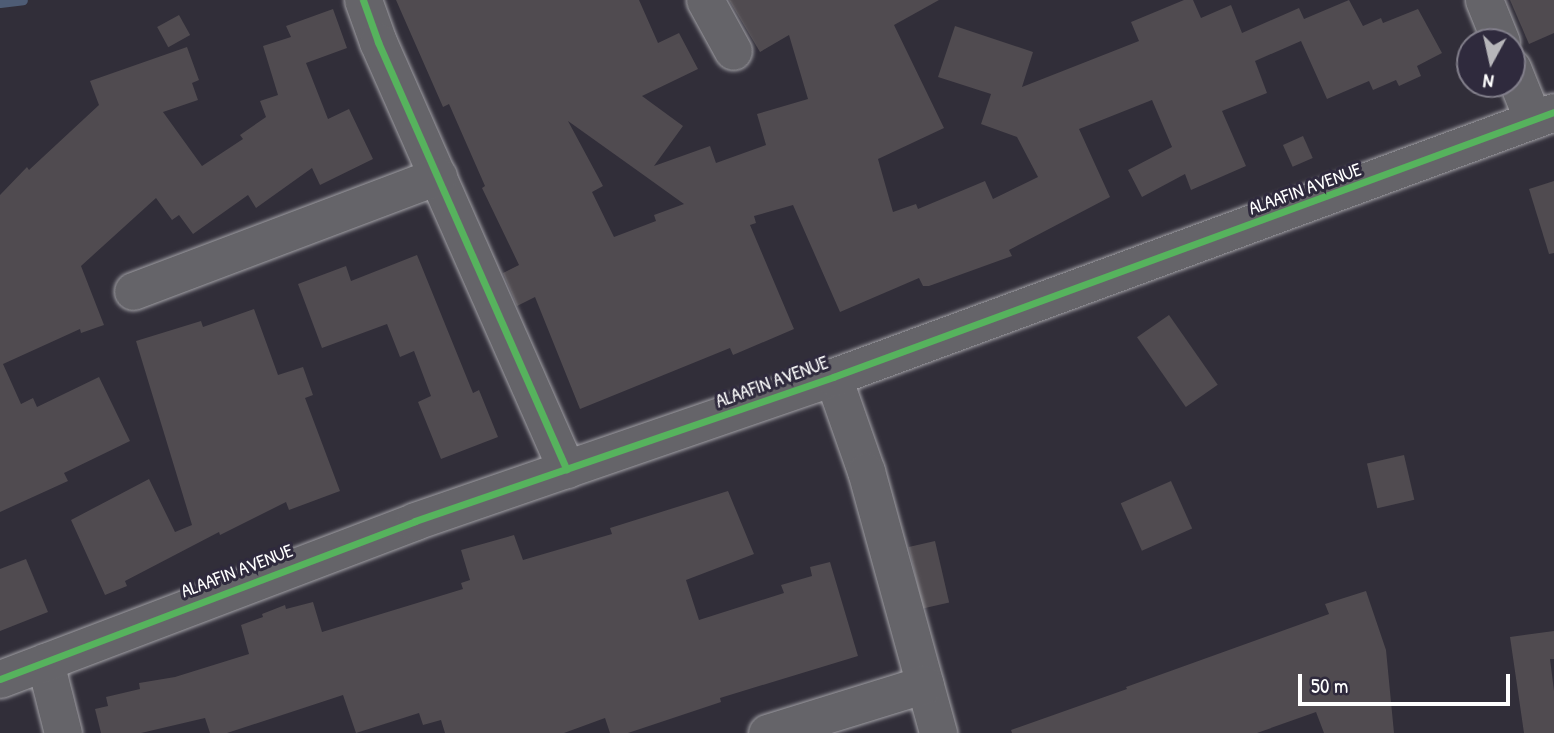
<!DOCTYPE html>
<html>
<head>
<meta charset="utf-8">
<style>
  body { margin:0 }
  #map { position:relative; width:1554px; height:733px; overflow:hidden; background:#312e39; font-family:"Patrick Hand",sans-serif }
  div>[style] { position:absolute }
  .stream>* { height:9px; margin:-4.5px; padding:0 4.5px; transform-origin:4.5px; border-radius:4.5px; background:#4e5c75 }
  .building>* { inset:0; background:#504b50; transform-origin:0 0 }
  .roads { filter:drop-shadow(0 0 2px #a2a1a6) drop-shadow(0 0 2px #a2a1a6) }
  .minor>* { height:37px; margin:-18.5px; padding:0 18.5px; transform-origin:18.5px; border-radius:18.5px; background:#656469 }
  .cycleway>* { height:7px; margin:-3.5px; padding:0 3.5px; transform-origin:3.5px; border-radius:3.5px; background:#56b35d }
  span { translate:-50% -50%; white-space:nowrap; text-align:center; line-height:1.15; -webkit-text-stroke:6px #2f2a3d; paint-order:stroke }
  .street-label { font-size:19px; color:#fff }
  .north { position:absolute; left:1456px; top:28px; width:70px; height:70px; box-sizing:border-box; background:#2f2a3d; border:2px solid #827f8b; border-radius:50%; rotate:188deg; font-size:19px; font-weight:700; line-height:28px; text-align:center; color:#fff }
  .north::after { content:''; display:block; margin:auto; width:24px; height:32px; background:#b7b6ba; clip-path:polygon(50% 0,100% 100%,50% 72%,0 100%) }
  .scale { position:absolute; left:1298px; top:674px; width:212px; height:32px; box-sizing:border-box; border:4px solid #fff; border-top:0; padding-left:9px; font-size:21px; line-height:24px; white-space:nowrap; color:#fff; -webkit-text-stroke:5px #2f2a3d; paint-order:stroke }
</style>
</head>
<body>
<div id="map">
  <div class="stream">
    <div style="left:0;top:3px;width:23px;rotate:-7deg"></div>
  </div>
  <div class="building">
    <div style="clip-path:polygon(evenodd,396px 0,639px 0,658px 43px,679px 33px,698px 69px,642px 96px,683px 126px,654px 166px,710px 146px,716px 163px,766px 145px,757px 114px,808px 99px,789px 35px,760px 52px,729px 0,939px 0,894px 25px,944px 128px,878px 159px,893px 212px,916px 204px,918px 209px,985px 181px,993px 199px,1038px 177px,1017px 137px,981px 124px,991px 94px,938px 77px,955px 26px,1033px 52px,1022px 87px,1139px 41px,1131px 22px,1184px 0,1193px 0,1201px 18px,1231px 5px,1242px 33px,1299px 8px,1304px 19px,1349px 0,1363px 26px,1381px 18px,1383px 23px,1418px 9px,1442px 53px,1417px 66px,1421px 76px,1399px 86px,1396px 80px,1373px 90px,1369px 81px,1327px 99px,1301px 41px,1255px 61px,1267px 93px,1222px 111px,1246px 166px,1191px 190px,1185px 174px,1142px 197px,1128px 170px,1172px 147px,1152px 100px,1079px 129px,1110px 197px,1009px 250px,1012px 256px,929px 286px,923px 286px,919px 278px,840px 312px,793px 205px,754px 216px,756px 223px,750px 225px,794px 329px,733px 355px,730px 348px,580px 409px,535px 297px,517px 306px,503px 273px,519px 265px,482px 188px,485px 186px,449px 104px,443px 107px,396px 0,568px 121px,638px 171px,684px 204px,654px 215px,656px 221px,614px 237px,592px 192px,603px 186px,568px 121px)"></div>
    <div style="clip-path:polygon(1510px 0,1554px 0,1554px 33px,1529px 44px)"></div>
    <div style="clip-path:polygon(333px 9px,347px 48px,306px 63px,328px 119px,349px 109px,373px 159px,320px 185px,312px 168px,256px 208px,248px 195px,193px 234px,179px 215px,172px 220px,156px 198px,81px 266px,104px 325px,81px 333px,80px 329px,3px 364px,21px 404px,33px 398px,37px 407px,99px 377px,130px 441px,64px 473px,68px 481px,0 512px,0 195px,27px 167px,29px 170px,99px 105px,90px 81px,187px 47px,199px 80px,192px 83px,198px 100px,163px 112px,202px 166px,243px 139px,240px 135px,266px 117px,260px 101px,278px 95px,263px 46px,291px 37px,286px 26px)"></div>
    <div style="left:179px;top:15px;width:23px;height:25px;rotate:61deg"></div>
    <div style="left:1303px;top:136px;width:24px;height:22px;rotate:66deg"></div>
    <div style="clip-path:polygon(1554px 181px,1554px 253px,1549px 254px,1529px 189px)"></div>
    <div style="clip-path:polygon(417px 255px,473px 393px,479px 390px,498px 437px,441px 459px,418px 402px,431px 396px,414px 351px,400px 357px,387px 324px,322px 348px,298px 284px,346px 266px,351px 281px)"></div>
    <div style="clip-path:polygon(254px 309px,278px 375px,303px 367px,313px 395px,305px 398px,340px 491px,289px 510px,286px 502px,220px 535px,219px 532px,125px 581px,127px 586px,105px 595px,71px 520px,149px 479px,175px 532px,192px 525px,136px 341px,201px 321px,203px 327px)"></div>
    <div style="left:1169px;top:315px;width:85px;height:39px;rotate:55deg"></div>
    <div style="left:1404px;top:455px;width:46px;height:38px;rotate:77deg"></div>
    <div style="left:1171px;top:481px;width:52px;height:55px;rotate:66deg"></div>
    <div style="clip-path:polygon(728px 491px,754px 554px,686px 580px,699px 620px,784px 593px,781px 585px,812px 576px,810px 567px,830px 562px,858px 656px,720px 698px,721px 702px,628px 733px,610px 733px,605px 718px,564px 733px,445px 733px,441px 720px,423px 725px,419px 713px,356px 733px,343px 695px,227px 733px,210px 733px,205px 718px,141px 733px,101px 733px,95px 709px,108px 706px,106px 697px,140px 689px,139px 683px,175px 677px,249px 654px,241px 625px,263px 617px,262px 614px,285px 605px,286px 609px,313px 602px,322px 632px,463px 589px,461px 583px,470px 580px,461px 550px,514px 535px,523px 560px,612px 534px,610px 528px)"></div>
    <div style="left:935px;top:541px;width:63px;height:27px;rotate:77deg"></div>
    <div style="clip-path:polygon(26px 559px,48px 612px,0 631px,0 569px)"></div>
    <div style="clip-path:polygon(1366px 591px,1386px 650px,1394px 733px,1324px 733px,1316px 712px,1257px 733px,1012px 733px,1011px 730px,1127px 689px,1126px 687px,1329px 614px,1325px 604px)"></div>
    <div style="clip-path:polygon(1554px 631px,1554px 659px,1550px 659px,1554px 691px,1554px 733px,1524px 733px,1510px 637px)"></div>
  </div>
  <div class="roads">
    <div class="minor">
      <div style="left:363px;top:0;width:45px;rotate:70.3deg"></div>
      <div style="left:378px;top:42px;width:467px;rotate:66.2deg"></div>
      <div style="left:705px;top:0;width:58px;rotate:61.2deg"></div>
      <div style="left:1484px;top:0;width:45px;rotate:68deg"></div>
      <div style="left:1512px;top:68px;width:56px;rotate:68deg"></div>
      <div style="left:133px;top:291px;width:326px;rotate:-20.7deg"></div>
      <div style="left:833px;top:377px;width:100px;rotate:70.7deg"></div>
      <div style="left:866px;top:471px;width:272px;rotate:74.6deg"></div>
      <div style="left:45px;top:662px;width:73px;rotate:75.8deg"></div>
      <div style="left:0;top:679px;width:444px;rotate:-20.8deg"></div>
      <div style="left:415px;top:521px;width:442px;rotate:-19deg"></div>
      <div style="left:833px;top:377px;width:768px;rotate:-20.18deg"></div>
      <div style="left:767px;top:733px;width:165px;rotate:-17.2deg"></div>
    </div>
  </div>
  <div class="cycleway">
    <div style="left:363px;top:0;width:45px;rotate:70.3deg"></div>
    <div style="left:378px;top:42px;width:467px;rotate:66.2deg"></div>
    <div style="left:0;top:679px;width:444px;rotate:-20.8deg"></div>
    <div style="left:415px;top:521px;width:442px;rotate:-19deg"></div>
    <div style="left:833px;top:377px;width:768px;rotate:-20.18deg"></div>
  </div>
  <div class="street-label">
    <span style="left:1305px;top:189px;rotate:-20deg">ALAAFIN AVENUE</span>
    <span style="left:772px;top:382px;rotate:-20deg">ALAAFIN AVENUE</span>
    <span style="left:237px;top:571px;rotate:-21deg">ALAAFIN AVENUE</span>
  </div>
  <div class="north">N</div>
  <div class="scale">50 m</div>
</div>
</body>
</html>
